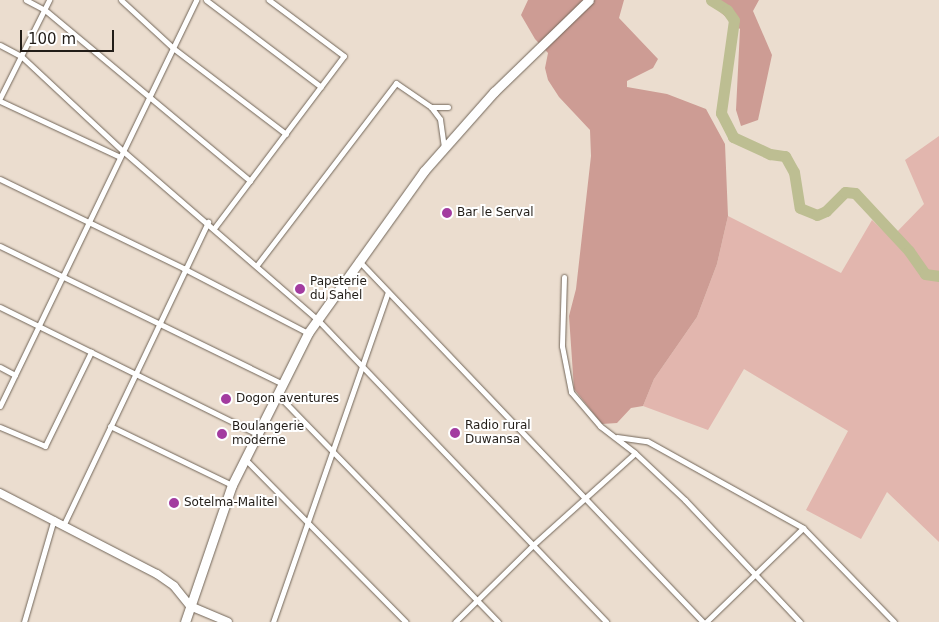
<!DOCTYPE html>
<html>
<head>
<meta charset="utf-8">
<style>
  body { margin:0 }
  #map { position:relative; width:939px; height:622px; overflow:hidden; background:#ebddcf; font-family:"DejaVu Sans",sans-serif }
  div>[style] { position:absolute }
  .green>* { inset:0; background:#e2b6ae }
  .forest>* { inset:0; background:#cd9c94 }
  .river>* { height:11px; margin:-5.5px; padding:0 5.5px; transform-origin:5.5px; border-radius:5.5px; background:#bdbe92 }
  .roads { filter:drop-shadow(0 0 1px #716558) drop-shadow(0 0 1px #716558) }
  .minor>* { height:5px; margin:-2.5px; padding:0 2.5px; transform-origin:2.5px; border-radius:2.5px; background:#fff }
  .secondary>* { height:8px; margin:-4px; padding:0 4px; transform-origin:4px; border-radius:4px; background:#fff }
  .primary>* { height:9px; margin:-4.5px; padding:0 4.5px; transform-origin:4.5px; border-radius:4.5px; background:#fff }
  .dots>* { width:14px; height:14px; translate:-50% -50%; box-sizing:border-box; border:2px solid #fff; border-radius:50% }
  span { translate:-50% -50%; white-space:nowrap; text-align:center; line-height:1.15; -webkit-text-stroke:4px #fff; paint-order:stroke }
  .poi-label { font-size:12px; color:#221d18 }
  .left { translate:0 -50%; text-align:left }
  .scale { position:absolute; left:20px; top:30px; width:94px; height:22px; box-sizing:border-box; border:2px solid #221d18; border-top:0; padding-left:6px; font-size:15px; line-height:18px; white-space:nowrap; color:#221d18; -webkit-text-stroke:4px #fff; paint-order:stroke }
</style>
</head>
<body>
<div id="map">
  <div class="green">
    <div style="clip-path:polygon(939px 136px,939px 542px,887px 492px,861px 539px,806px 510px,848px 431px,744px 369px,708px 430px,643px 406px,654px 379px,697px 317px,717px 264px,728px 216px,841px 273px,872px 220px,891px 238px,924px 204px,905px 160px)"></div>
  </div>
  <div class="forest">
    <div style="clip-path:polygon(528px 0,624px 0,619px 18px,658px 59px,653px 68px,627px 81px,627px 87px,667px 94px,706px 109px,725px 144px,728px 216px,717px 264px,697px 317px,654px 379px,643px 406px,631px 408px,617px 423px,602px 424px,574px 389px,569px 316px,576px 289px,591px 156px,590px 130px,559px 97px,548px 80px,545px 68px,548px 53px,535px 39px,521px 15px)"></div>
    <div style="clip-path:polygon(706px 0,759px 0,753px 11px,772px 55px,758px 120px,741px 126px,736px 110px,740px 29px)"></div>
  </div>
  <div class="river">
    <div style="left:711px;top:0;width:19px;rotate:32deg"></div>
    <div style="left:727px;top:10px;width:12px;rotate:55deg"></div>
    <div style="left:734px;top:20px;width:94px;rotate:98deg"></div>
    <div style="left:721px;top:113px;width:27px;rotate:63deg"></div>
    <div style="left:733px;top:137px;width:41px;rotate:24.7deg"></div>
    <div style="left:770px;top:154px;width:15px;rotate:8deg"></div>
    <div style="left:785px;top:156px;width:18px;rotate:61deg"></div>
    <div style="left:794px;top:172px;width:36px;rotate:81deg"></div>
    <div style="left:800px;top:208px;width:18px;rotate:22deg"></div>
    <div style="left:817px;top:215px;width:10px;rotate:-24deg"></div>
    <div style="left:826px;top:211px;width:27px;rotate:-45deg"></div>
    <div style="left:845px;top:192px;width:10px;rotate:6deg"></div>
    <div style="left:855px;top:193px;width:79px;rotate:47deg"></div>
    <div style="left:909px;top:251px;width:28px;rotate:55deg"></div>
    <div style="left:925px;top:274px;width:14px;rotate:8deg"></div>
  </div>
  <div class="roads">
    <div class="minor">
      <div style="left:26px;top:0;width:21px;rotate:28deg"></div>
      <div style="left:45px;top:10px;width:267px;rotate:39.8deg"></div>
      <div style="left:121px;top:0;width:71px;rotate:42.7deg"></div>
      <div style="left:173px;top:48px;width:142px;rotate:37.3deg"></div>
      <div style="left:206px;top:0;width:144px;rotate:37.1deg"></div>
      <div style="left:0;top:45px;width:24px;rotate:28deg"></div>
      <div style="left:21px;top:56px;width:139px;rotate:43deg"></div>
      <div style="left:123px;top:151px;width:257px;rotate:40.9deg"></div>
      <div style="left:317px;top:319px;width:419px;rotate:46.3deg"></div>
      <div style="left:0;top:98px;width:110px;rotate:-63.4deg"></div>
      <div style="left:0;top:101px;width:132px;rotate:25deg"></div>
      <div style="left:431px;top:107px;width:17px"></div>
      <div style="left:0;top:179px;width:203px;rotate:25.9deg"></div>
      <div style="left:183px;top:268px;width:141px;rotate:27.5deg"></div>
      <div style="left:215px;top:227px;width:214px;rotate:-53deg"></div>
      <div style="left:344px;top:56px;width:94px;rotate:-143.3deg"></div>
      <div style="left:0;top:246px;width:313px;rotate:26deg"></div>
      <div style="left:358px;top:260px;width:500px;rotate:46.38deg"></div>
      <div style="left:257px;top:265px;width:229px;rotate:-52.6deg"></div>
      <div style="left:396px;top:83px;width:42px;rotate:34.4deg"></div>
      <div style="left:431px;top:107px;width:15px;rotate:53deg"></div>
      <div style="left:440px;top:119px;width:28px;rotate:82deg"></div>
      <div style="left:564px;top:277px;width:69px;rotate:91.7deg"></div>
      <div style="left:562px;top:346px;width:47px;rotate:78.9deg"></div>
      <div style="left:571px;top:392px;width:45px;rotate:49.5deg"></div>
      <div style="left:600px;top:426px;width:44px;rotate:37.6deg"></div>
      <div style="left:635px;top:453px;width:69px;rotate:43.2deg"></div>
      <div style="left:685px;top:500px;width:168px;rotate:46.7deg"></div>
      <div style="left:0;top:307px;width:287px;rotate:26.3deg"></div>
      <div style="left:0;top:367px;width:17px;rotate:28deg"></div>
      <div style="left:277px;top:394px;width:318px;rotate:45.9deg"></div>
      <div style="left:0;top:406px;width:451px;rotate:-64.2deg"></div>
      <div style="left:110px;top:426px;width:136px;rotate:25.8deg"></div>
      <div style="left:0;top:427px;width:49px;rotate:22.9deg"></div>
      <div style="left:45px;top:446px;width:105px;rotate:-63.9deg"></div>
      <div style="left:617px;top:437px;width:30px;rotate:8deg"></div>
      <div style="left:647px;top:441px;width:179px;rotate:29.1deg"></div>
      <div style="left:245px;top:459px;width:229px;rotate:45.4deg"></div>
      <div style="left:64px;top:524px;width:335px;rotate:-64.5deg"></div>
      <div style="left:24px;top:622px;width:107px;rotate:-73.8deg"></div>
      <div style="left:273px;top:622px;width:349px;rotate:-70.8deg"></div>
      <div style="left:455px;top:622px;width:110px;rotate:-44.6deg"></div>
      <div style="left:533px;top:545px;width:137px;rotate:-42deg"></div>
      <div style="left:706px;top:622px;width:135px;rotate:-44.1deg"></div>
      <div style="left:803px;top:528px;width:131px;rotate:45.9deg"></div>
    </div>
    <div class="secondary">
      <div style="left:0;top:493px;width:177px;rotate:27.3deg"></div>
      <div style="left:157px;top:574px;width:21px;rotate:35deg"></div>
      <div style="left:174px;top:586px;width:26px;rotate:51deg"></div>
      <div style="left:190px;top:606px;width:41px;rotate:22.8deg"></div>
    </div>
    <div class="primary">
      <div style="left:185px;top:622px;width:145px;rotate:-71.1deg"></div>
      <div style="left:232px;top:485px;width:170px;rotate:-63.4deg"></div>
      <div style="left:308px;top:333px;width:199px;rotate:-54.4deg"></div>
      <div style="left:424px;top:171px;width:106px;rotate:-48.5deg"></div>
      <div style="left:494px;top:92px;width:132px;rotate:-44.1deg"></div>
    </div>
  </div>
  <div class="dots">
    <div style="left:447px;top:213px;background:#a33ca0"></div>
    <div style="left:300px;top:289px;background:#a33ca0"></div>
    <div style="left:226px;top:399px;background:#a33ca0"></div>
    <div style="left:455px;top:433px;background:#a33ca0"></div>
    <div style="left:222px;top:434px;background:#a33ca0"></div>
    <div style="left:174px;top:503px;background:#a33ca0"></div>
  </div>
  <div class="poi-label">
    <span class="left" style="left:457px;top:213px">Bar le Serval</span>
    <span class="left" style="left:310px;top:289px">Papeterie<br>du Sahel</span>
    <span class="left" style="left:236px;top:399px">Dogon aventures</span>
    <span class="left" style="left:465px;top:433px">Radio rural<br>Duwansa</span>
    <span class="left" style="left:232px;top:434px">Boulangerie<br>moderne</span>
    <span class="left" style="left:184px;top:503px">Sotelma-Malitel</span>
  </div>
  <div class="scale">100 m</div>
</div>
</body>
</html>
